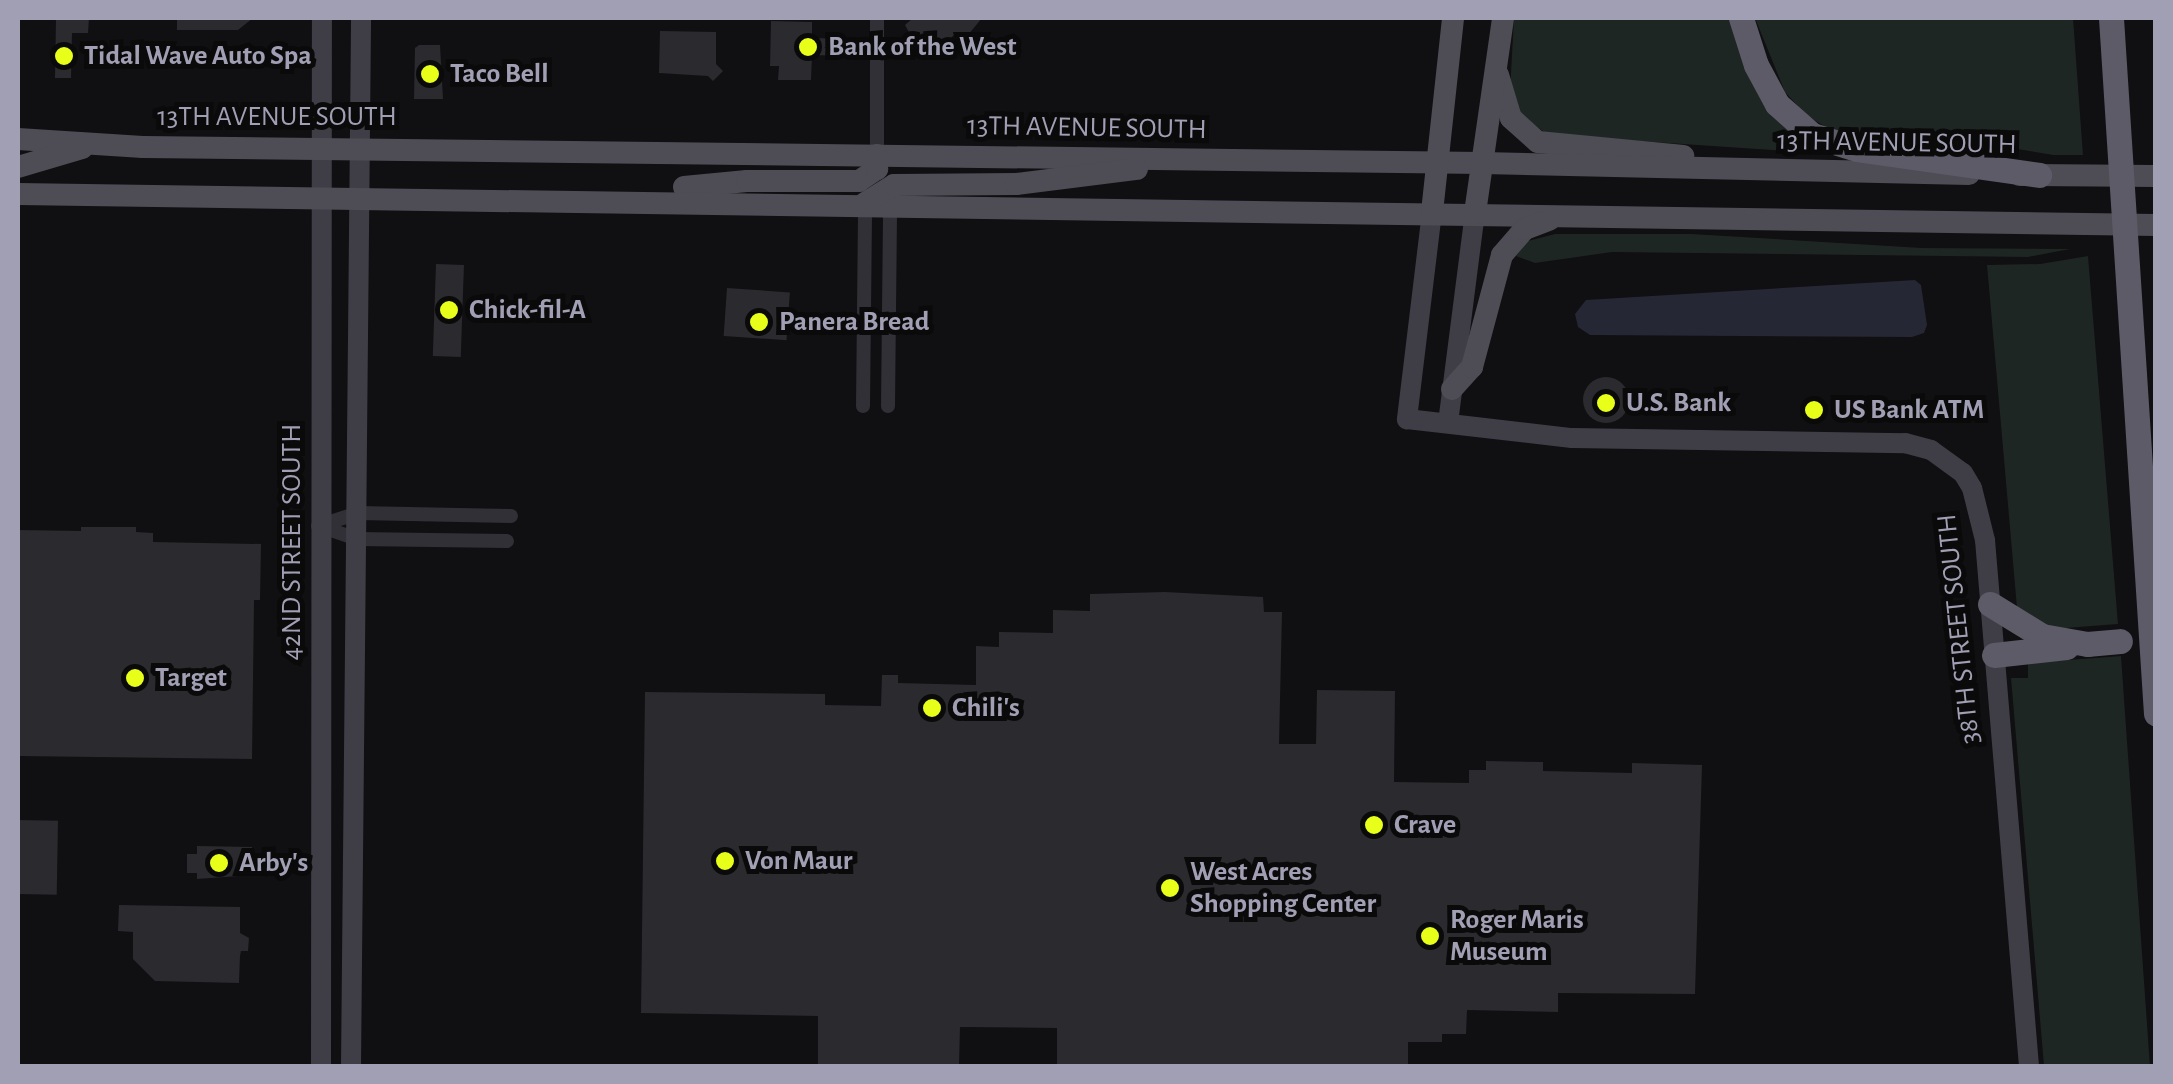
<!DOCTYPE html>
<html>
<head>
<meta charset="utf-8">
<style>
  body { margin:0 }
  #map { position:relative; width:2173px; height:1084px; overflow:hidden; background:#100f11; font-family:"Alegreya Sans",sans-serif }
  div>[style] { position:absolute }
  .green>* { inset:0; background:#1d2622 }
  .water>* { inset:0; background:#252735 }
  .building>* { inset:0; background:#2b2a2e; transform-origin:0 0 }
  .round { border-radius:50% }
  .street>* { height:14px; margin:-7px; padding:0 7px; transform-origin:7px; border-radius:7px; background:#313036 }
  .secondary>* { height:20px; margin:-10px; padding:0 10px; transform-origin:10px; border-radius:10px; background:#3f3e46 }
  .primary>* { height:22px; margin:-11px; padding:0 11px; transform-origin:11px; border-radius:11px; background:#4e4c55 }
  .highway>* { height:25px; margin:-12.5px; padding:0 12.5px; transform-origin:12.5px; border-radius:12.5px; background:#5d5b67 }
  .dots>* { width:28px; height:28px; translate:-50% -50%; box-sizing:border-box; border:5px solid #0b0a0b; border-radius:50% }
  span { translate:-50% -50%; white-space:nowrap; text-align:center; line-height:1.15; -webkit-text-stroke:10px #0b0a0b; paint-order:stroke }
  .poi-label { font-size:28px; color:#a19fb3; font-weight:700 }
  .left { translate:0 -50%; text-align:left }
  .street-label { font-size:28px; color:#a19fb3 }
  .frame { position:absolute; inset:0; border:20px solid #a19fb3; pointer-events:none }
</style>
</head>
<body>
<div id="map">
  <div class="green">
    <div style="clip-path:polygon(1514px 18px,1732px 18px,1793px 134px,1788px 151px,1548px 135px,1518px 112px,1510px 91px)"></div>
    <div style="clip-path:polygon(1755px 18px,2073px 18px,2083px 155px,2053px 155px,1962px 140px,1874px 139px,1833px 131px,1807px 116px,1785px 92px)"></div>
    <div style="clip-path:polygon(1555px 234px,1692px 234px,1922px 248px,2070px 249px,2028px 257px,1612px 252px,1535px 263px,1516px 256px,1528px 241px)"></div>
    <div style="clip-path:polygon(2088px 256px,2118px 624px,2053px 629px,2017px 608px,1987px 265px,2040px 264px)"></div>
    <div style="clip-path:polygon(2121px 656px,2150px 1066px,2044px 1066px,2011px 678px,2028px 678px,2028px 663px)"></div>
  </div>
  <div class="water">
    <div style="clip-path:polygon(1915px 280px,1921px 285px,1927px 325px,1924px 333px,1912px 337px,1590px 335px,1578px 327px,1575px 314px,1586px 300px)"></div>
  </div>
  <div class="building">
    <div style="clip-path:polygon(56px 18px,89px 18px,88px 33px,72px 33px,71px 78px,55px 78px)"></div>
    <div style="clip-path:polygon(177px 18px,253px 18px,238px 30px,177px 30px)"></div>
    <div style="clip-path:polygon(913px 18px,982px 18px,963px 41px,954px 35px,934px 54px,911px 36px,905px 25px)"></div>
    <div style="clip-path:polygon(771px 21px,812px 22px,812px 38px,846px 39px,846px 56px,812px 55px,811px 80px,778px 80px,779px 66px,770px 66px)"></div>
    <div style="clip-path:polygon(660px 31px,716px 32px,716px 64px,723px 71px,713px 81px,708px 76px,659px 73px)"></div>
    <div style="clip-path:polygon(419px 45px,440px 45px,443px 99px,414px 99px,415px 48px)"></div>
    <div style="left:436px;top:264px;width:28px;height:92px;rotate:2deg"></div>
    <div style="left:727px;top:288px;width:63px;height:48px;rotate:4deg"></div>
    <div class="round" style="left:1583px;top:377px;width:46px;height:46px"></div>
    <div style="clip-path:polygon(81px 527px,136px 527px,136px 532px,153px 533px,153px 542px,261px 544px,260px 600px,254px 600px,252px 759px,18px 756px,18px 530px,81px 531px)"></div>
    <div style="clip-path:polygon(1165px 592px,1263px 597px,1264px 612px,1282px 612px,1279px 744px,1316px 744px,1317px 690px,1395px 691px,1394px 782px,1469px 783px,1469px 770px,1486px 770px,1486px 761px,1543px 762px,1543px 771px,1632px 773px,1632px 763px,1702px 765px,1695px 994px,1558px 993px,1558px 1012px,1467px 1010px,1466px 1034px,1442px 1034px,1442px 1042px,1408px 1042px,1408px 1066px,1057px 1066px,1057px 1028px,960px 1027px,959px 1066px,818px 1066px,818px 1016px,641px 1013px,645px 692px,825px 694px,825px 705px,881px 706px,882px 675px,898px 675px,898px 683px,976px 685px,976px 646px,999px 647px,999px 632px,1053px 633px,1053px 610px,1090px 611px,1090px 594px)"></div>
    <div style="left:18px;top:820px;width:40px;height:74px;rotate:1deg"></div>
    <div style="clip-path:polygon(197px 846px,252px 847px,252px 875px,197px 879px,197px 873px,187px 873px,187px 854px,197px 854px)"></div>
    <div style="clip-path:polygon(119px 905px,240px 907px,240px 933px,249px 938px,248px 951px,241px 951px,240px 956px,239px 983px,155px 981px,133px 959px,133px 932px,118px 931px)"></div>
  </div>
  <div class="street">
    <div style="left:877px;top:155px;width:137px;rotate:-90deg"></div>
    <div style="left:863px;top:406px;width:203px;rotate:-89.4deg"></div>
    <div style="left:888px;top:406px;width:202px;rotate:-89.4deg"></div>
    <div style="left:318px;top:526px;width:42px;rotate:-18deg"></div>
    <div style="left:358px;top:513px;width:153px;rotate:1.1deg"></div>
    <div style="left:319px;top:526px;width:40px;rotate:18.9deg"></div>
    <div style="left:357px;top:539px;width:150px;rotate:0.8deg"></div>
  </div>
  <div class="secondary">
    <div style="left:1432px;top:212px;width:209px;rotate:96.9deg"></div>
    <div style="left:1407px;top:419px;width:166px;rotate:6.6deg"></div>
    <div style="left:1572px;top:438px;width:333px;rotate:0.9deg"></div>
    <div style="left:1905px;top:443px;width:27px;rotate:15deg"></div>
    <div style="left:1931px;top:450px;width:39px;rotate:36deg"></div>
    <div style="left:1963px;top:473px;width:17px;rotate:59deg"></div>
    <div style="left:1972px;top:488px;width:54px;rotate:76deg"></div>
    <div style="left:1985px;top:540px;width:528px;rotate:85.22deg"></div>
    <div style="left:1448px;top:423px;width:212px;rotate:-82.7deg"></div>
    <div style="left:321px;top:1066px;width:1048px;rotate:-89.95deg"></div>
    <div style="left:351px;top:1066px;width:1048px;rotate:-89.45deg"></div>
  </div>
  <div class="primary">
    <div style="left:1498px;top:75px;width:45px;rotate:73.2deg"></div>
    <div style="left:1511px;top:118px;width:36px;rotate:42deg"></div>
    <div style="left:1538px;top:142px;width:146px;rotate:5.5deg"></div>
    <div style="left:18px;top:139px;width:125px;rotate:3.7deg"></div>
    <div style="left:143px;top:147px;width:1340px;rotate:0.68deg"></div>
    <div style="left:1483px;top:163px;width:486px;rotate:1.3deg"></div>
    <div style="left:18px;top:167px;width:67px;rotate:-16.5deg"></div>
    <div style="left:2020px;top:175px;width:136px;rotate:0.4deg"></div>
    <div style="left:684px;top:187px;width:63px;rotate:-5.4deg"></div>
    <div style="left:747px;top:181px;width:112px"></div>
    <div style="left:859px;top:181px;width:22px;rotate:-34deg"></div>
    <div style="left:877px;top:169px;width:14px;rotate:-90deg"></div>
    <div style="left:18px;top:194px;width:2138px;rotate:0.83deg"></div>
    <div style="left:865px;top:203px;width:34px;rotate:-32deg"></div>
    <div style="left:894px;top:185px;width:122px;rotate:-0.5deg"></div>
    <div style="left:1016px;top:184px;width:122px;rotate:-7.1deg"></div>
    <div style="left:1432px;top:212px;width:195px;rotate:-83.8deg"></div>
    <div style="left:1475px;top:213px;width:197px;rotate:-81.8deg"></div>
    <div style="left:1452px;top:389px;width:30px;rotate:-48deg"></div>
    <div style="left:1472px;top:367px;width:116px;rotate:-75deg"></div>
    <div style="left:1502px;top:255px;width:35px;rotate:-49deg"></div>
    <div style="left:1525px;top:229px;width:26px;rotate:-21deg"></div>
  </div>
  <div class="highway">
    <div style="left:1741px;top:18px;width:49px;rotate:72.3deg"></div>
    <div style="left:1756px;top:65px;width:44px;rotate:61.7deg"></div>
    <div style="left:1777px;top:104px;width:47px;rotate:41.5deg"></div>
    <div style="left:1812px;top:135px;width:47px;rotate:17.3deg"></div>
    <div style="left:1857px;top:149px;width:184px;rotate:8.1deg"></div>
    <div style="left:2111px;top:18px;width:697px;rotate:86.3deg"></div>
    <div style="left:1990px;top:604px;width:61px;rotate:31.6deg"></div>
    <div style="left:2042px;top:636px;width:46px;rotate:10.1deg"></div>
    <div style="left:2087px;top:644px;width:33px;rotate:-5deg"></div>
    <div style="left:1994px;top:655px;width:73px;rotate:-6.3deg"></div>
  </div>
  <div class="dots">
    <div style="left:808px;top:47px;background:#e7ff19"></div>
    <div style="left:64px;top:56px;background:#e7ff19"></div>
    <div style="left:430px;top:74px;background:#e7ff19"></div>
    <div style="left:449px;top:310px;background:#e7ff19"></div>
    <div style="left:759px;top:322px;background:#e7ff19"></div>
    <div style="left:1606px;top:403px;background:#e7ff19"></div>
    <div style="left:1814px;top:410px;background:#e7ff19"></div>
    <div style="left:135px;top:678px;background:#e7ff19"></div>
    <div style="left:932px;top:708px;background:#e7ff19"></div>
    <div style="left:1374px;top:825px;background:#e7ff19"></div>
    <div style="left:725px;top:861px;background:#e7ff19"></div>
    <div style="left:219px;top:863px;background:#e7ff19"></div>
    <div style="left:1170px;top:888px;background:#e7ff19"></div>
    <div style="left:1430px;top:936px;background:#e7ff19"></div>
  </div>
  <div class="poi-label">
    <span class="left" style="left:828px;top:47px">Bank of the West</span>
    <span class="left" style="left:84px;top:56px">Tidal Wave Auto Spa</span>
    <span class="left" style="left:450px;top:74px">Taco Bell</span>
    <span class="left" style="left:469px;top:310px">Chick-fil-A</span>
    <span class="left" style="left:779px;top:322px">Panera Bread</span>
    <span class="left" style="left:1626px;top:403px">U.S. Bank</span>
    <span class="left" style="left:1834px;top:410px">US Bank ATM</span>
    <span class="left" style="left:155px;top:678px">Target</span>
    <span class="left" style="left:952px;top:708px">Chili's</span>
    <span class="left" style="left:1394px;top:825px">Crave</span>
    <span class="left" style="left:745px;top:861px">Von Maur</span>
    <span class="left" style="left:239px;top:863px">Arby's</span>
    <span class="left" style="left:1190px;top:888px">West Acres<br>Shopping Center</span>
    <span class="left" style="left:1450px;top:936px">Roger Maris<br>Museum</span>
  </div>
  <div class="street-label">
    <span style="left:277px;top:117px">13TH AVENUE SOUTH</span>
    <span style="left:1087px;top:128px;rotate:1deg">13TH AVENUE SOUTH</span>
    <span style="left:1897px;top:143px;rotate:1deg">13TH AVENUE SOUTH</span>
    <span style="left:292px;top:542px;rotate:-90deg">42ND STREET SOUTH</span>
    <span style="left:1959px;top:629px;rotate:-96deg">38TH STREET SOUTH</span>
  </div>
  <div class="frame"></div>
</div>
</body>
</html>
